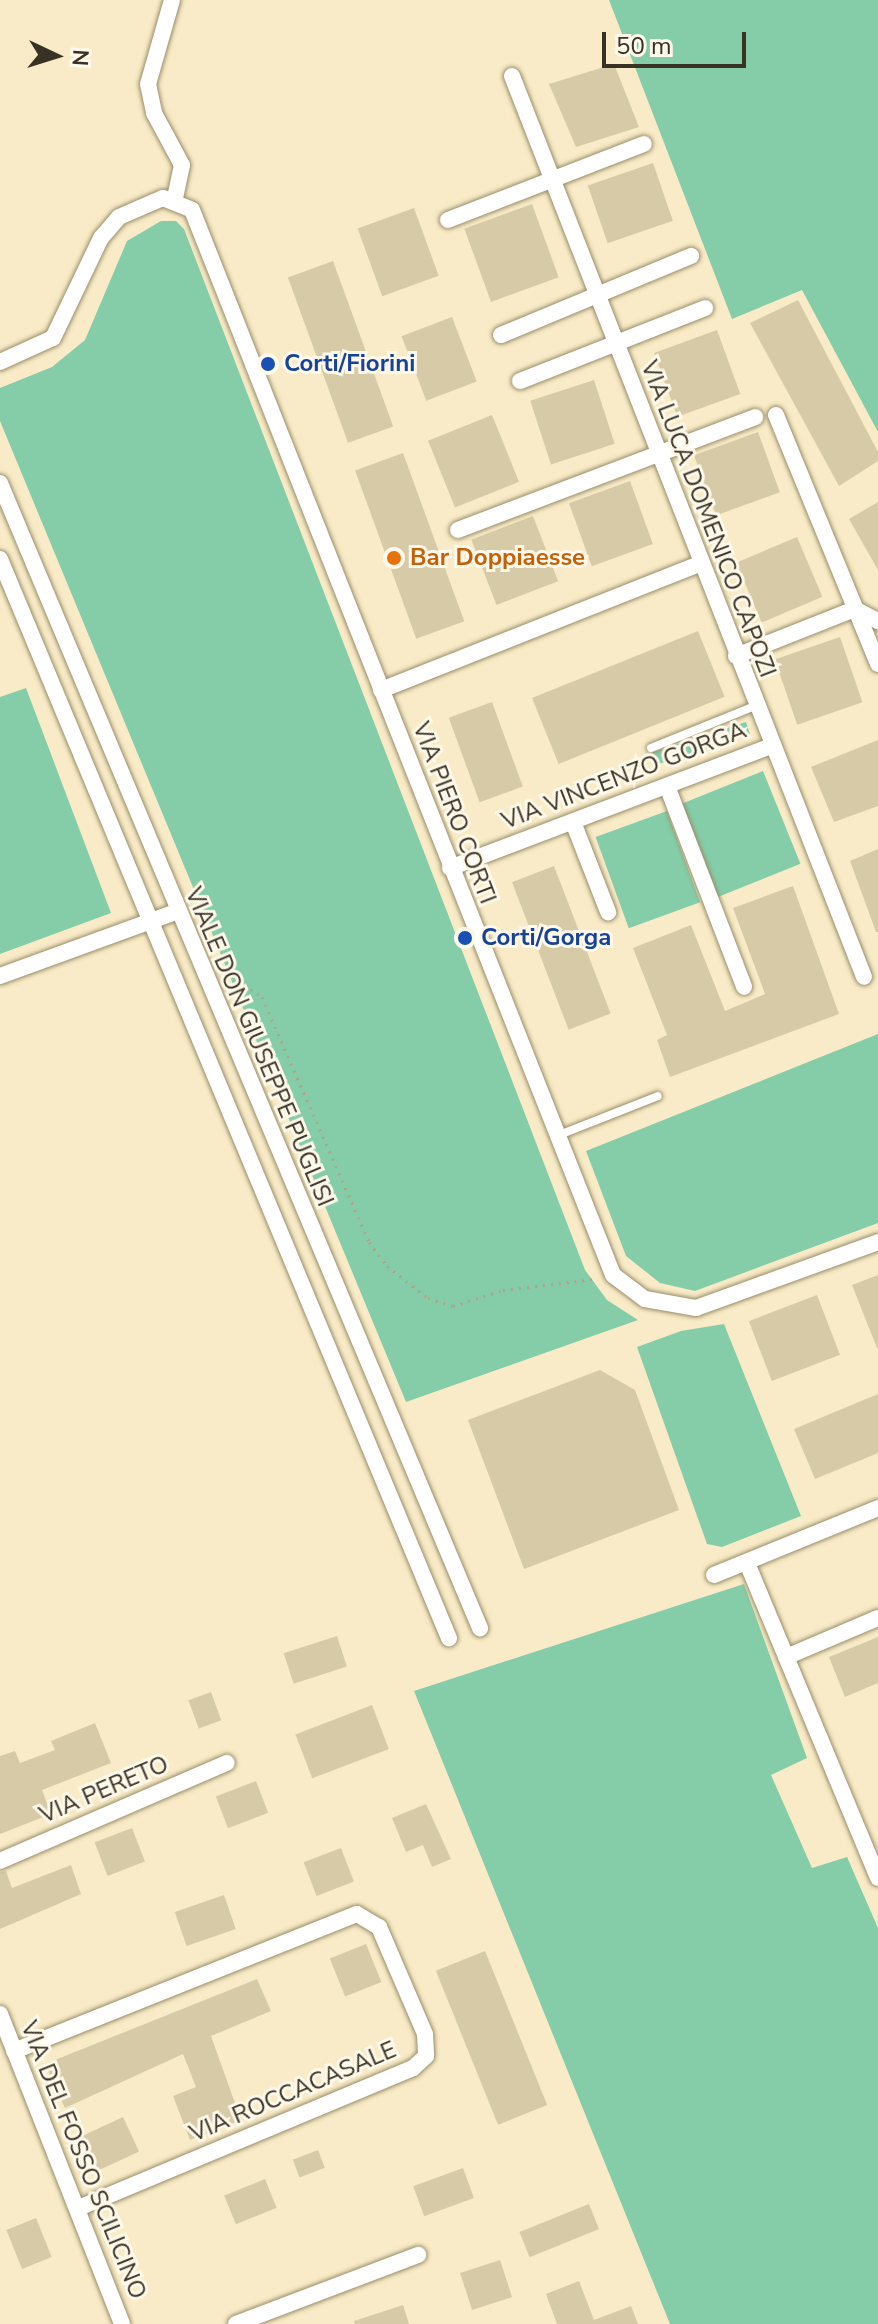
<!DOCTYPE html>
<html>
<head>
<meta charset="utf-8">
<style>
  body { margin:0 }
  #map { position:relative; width:878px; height:2324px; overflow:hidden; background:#f9ebc7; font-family:"Nunito Sans",sans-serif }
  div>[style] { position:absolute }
  .green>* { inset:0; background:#85cda8; transform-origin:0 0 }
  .building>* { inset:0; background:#d7caa7; transform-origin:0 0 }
  .path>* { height:3px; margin-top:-1.5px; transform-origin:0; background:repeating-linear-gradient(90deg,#afa489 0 2px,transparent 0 8px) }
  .roads { filter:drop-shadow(0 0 2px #998d6b) drop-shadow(0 0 2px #998d6b) }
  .service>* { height:8px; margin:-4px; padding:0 4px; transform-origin:4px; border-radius:4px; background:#fff }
  .minor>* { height:16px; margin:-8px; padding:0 8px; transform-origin:8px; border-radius:8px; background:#fff }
  .dots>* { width:22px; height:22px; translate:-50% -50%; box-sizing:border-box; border:4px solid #fef9eb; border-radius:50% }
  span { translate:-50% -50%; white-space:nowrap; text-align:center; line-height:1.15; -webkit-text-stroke:6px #fef9eb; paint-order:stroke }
  .transit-label { font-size:24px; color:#164399; font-weight:700 }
  .left { translate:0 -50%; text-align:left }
  .street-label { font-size:24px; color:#383224 }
  .food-label { font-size:24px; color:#c56008; font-weight:700 }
  .north { position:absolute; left:16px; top:16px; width:80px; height:80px; -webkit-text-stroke:6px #fef9eb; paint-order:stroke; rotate:94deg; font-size:22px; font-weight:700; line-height:32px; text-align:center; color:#383224 }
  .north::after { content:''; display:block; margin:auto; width:28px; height:36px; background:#383224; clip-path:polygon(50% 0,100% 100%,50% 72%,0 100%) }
  .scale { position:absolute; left:602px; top:32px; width:144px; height:36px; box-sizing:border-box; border:4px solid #383224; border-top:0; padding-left:10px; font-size:24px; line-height:28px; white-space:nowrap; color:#383224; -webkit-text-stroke:6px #fef9eb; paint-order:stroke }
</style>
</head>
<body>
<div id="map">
  <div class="green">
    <div style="clip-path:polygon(609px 0,878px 0,878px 432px,802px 290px,732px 319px)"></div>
    <div style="clip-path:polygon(161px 221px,176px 221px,184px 229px,585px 1270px,607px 1300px,638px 1320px,406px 1402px,0 421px,0 388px,52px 367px,85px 340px,127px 241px)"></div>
    <div style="clip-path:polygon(26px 688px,111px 913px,0 954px,0 697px)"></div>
    <div style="left:746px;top:722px;width:13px;height:99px;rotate:72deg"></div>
    <div style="left:763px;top:771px;width:100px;height:91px;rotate:68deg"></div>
    <div style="left:667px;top:811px;width:97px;height:76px;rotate:70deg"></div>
    <div style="clip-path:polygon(878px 1034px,878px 1223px,695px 1291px,660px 1283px,626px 1256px,586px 1151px)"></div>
    <div style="clip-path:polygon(724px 1324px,801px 1516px,722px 1547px,707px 1544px,637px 1347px,681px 1331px)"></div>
    <div style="clip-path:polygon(744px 1584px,807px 1758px,771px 1775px,812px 1868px,847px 1857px,878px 1928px,878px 2324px,670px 2324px,414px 1691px)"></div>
  </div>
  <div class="building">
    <div style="clip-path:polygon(614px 64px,639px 127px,576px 147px,549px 84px)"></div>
    <div style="left:653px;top:163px;width:61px;height:69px;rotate:71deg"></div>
    <div style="left:532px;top:204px;width:78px;height:72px;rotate:70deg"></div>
    <div style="left:414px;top:208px;width:72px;height:60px;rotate:70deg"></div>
    <div style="left:333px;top:261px;width:176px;height:48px;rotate:70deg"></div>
    <div style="clip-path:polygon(798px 300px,878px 452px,878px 461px,839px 486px,750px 323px)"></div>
    <div style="left:452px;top:317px;width:69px;height:54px;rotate:69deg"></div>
    <div style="left:717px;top:330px;width:68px;height:67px;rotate:70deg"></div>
    <div style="left:594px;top:380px;width:67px;height:67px;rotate:72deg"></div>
    <div style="left:492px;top:415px;width:72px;height:69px;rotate:68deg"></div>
    <div style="left:758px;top:432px;width:64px;height:68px;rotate:70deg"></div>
    <div style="left:403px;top:453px;width:179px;height:51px;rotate:70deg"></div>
    <div style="left:630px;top:481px;width:67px;height:65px;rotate:70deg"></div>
    <div style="clip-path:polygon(878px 502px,878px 570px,849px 519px)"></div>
    <div style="left:533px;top:516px;width:70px;height:66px;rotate:69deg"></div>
    <div style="left:797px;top:537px;width:65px;height:66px;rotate:67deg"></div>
    <div style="left:698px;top:631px;width:71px;height:179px;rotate:68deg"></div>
    <div style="left:840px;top:637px;width:69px;height:69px;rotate:71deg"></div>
    <div style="left:492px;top:702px;width:90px;height:46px;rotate:70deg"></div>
    <div style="clip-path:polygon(878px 740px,878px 806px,834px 822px,811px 767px)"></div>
    <div style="clip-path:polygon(878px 849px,878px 932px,876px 932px,850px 861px)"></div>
    <div style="left:554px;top:866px;width:158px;height:45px;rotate:69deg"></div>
    <div style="clip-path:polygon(793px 886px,839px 1014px,670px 1077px,657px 1040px,667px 1035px,633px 948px,691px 925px,725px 1011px,765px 994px,733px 908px)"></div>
    <div style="clip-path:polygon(878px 1275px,878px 1348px,877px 1348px,852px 1285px)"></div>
    <div style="left:817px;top:1295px;width:64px;height:73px;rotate:69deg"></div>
    <div style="clip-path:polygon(600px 1370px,635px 1390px,679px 1510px,524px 1569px,468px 1420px)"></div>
    <div style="clip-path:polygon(878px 1394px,878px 1453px,815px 1479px,794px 1429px)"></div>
    <div style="left:337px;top:1636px;width:32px;height:56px;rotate:72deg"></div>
    <div style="clip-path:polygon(878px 1637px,878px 1683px,845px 1697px,829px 1657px)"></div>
    <div style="left:211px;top:1692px;width:30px;height:24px;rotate:70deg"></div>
    <div style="left:372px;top:1705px;width:47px;height:82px;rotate:69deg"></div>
    <div style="clip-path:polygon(95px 1723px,111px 1763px,42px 1790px,51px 1814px,0 1834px,0 1756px,15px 1751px,20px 1763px,55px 1750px,51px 1741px)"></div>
    <div style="left:256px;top:1781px;width:34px;height:43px;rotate:69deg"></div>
    <div style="clip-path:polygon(426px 1804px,451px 1859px,432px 1867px,423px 1845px,406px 1852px,392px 1818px)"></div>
    <div style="left:132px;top:1828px;width:36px;height:40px;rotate:69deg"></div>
    <div style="left:341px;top:1848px;width:36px;height:40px;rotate:69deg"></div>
    <div style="clip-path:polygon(71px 1865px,81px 1894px,0 1929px,0 1872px,6px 1871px,12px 1888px)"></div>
    <div style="left:224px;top:1895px;width:36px;height:52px;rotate:71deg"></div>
    <div style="left:366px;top:1944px;width:41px;height:39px;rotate:68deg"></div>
    <div style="left:485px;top:1951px;width:166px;height:53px;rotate:68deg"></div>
    <div style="clip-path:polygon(257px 1979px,271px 2011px,211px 2036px,241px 2120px,190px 2140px,173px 2096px,196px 2087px,183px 2054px,65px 2108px,45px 2064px)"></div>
    <div style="left:123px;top:2117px;width:38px;height:45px;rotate:65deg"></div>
    <div style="left:318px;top:2150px;width:19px;height:27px;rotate:69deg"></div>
    <div style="left:463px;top:2168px;width:32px;height:53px;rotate:70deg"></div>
    <div style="left:265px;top:2179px;width:31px;height:44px;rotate:68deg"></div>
    <div style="left:589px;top:2204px;width:27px;height:75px;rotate:68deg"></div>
    <div style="left:36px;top:2218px;width:42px;height:32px;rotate:68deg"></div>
    <div style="left:500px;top:2260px;width:39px;height:42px;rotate:72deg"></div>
    <div style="clip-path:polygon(579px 2281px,594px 2320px,631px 2306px,638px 2324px,557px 2324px,546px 2294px)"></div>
    <div style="clip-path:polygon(403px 2305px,409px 2324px,355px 2324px,354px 2321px)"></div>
  </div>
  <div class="path">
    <div style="left:224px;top:971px;width:46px;rotate:34.4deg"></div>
    <div style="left:262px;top:997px;width:267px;rotate:66.4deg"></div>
    <div style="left:369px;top:1242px;width:30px;rotate:53deg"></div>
    <div style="left:387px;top:1266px;width:52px;rotate:38deg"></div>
    <div style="left:428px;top:1298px;width:26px;rotate:18deg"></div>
    <div style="left:453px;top:1306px;width:52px;rotate:-17.7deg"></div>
    <div style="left:503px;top:1290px;width:93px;rotate:-6.8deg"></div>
  </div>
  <div class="roads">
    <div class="service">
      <div style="left:651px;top:748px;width:112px;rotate:-22deg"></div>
      <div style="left:559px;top:1135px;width:106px;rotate:-21.5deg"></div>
    </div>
    <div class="minor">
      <div style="left:172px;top:0;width:87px;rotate:105.9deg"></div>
      <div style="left:148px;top:84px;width:30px;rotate:78deg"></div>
      <div style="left:154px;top:113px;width:59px;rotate:61.7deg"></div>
      <div style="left:182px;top:165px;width:35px;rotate:102deg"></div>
      <div style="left:512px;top:76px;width:967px;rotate:68.66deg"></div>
      <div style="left:448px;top:220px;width:210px;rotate:-21.2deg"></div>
      <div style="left:501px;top:335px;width:206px;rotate:-22.6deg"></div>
      <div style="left:0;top:362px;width:58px;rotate:-24.4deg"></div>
      <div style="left:53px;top:338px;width:111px;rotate:-64.4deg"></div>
      <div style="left:101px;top:238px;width:28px;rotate:-49deg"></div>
      <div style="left:119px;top:217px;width:48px;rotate:-23.4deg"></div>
      <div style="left:163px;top:198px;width:31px;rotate:22deg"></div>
      <div style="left:192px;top:210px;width:1145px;rotate:68.43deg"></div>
      <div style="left:613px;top:1275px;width:40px;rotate:37deg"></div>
      <div style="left:645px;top:1299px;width:52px;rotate:10deg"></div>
      <div style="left:696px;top:1308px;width:194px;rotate:-19.9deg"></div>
      <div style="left:520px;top:381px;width:199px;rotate:-21.5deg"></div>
      <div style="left:776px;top:415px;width:269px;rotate:67.7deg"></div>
      <div style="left:0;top:483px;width:1242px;rotate:67.26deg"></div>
      <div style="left:458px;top:530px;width:318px;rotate:-20.8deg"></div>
      <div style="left:0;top:559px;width:1169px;rotate:67.41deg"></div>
      <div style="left:855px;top:609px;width:26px;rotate:28deg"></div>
      <div style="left:736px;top:656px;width:128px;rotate:-21.6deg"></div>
      <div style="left:381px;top:690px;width:342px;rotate:-21.6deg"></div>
      <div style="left:667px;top:786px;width:215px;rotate:69deg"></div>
      <div style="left:573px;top:822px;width:97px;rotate:68.7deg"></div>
      <div style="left:450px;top:868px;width:343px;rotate:-20.8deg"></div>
      <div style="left:0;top:976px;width:187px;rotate:-20deg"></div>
      <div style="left:747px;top:1563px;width:341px;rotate:67.4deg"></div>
      <div style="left:714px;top:1575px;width:177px;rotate:-22.2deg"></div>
      <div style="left:786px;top:1657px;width:100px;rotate:-23deg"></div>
      <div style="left:0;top:1861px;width:247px;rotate:-23.4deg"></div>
      <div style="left:0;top:2014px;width:333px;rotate:68.5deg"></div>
      <div style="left:14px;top:2051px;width:369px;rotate:-21.8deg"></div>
      <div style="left:357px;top:1914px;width:26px;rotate:31deg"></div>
      <div style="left:379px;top:1927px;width:116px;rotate:66.7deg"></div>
      <div style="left:425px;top:2034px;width:22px;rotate:87deg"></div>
      <div style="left:426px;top:2056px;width:18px;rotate:137deg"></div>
      <div style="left:413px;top:2068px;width:363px;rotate:157.3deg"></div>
      <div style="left:236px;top:2324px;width:195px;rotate:-20.8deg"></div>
    </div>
  </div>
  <div class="dots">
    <div style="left:268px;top:364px;background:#1a4fb4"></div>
    <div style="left:394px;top:558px;background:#e8710a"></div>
    <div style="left:465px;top:938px;background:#1a4fb4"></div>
  </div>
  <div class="transit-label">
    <span class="left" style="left:284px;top:364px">Corti/Fiorini</span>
    <span class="left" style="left:481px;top:938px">Corti/Gorga</span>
  </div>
  <div class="street-label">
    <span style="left:708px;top:519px;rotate:69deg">VIA LUCA DOMENICO CAPOZI</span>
    <span style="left:624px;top:776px;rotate:-21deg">VIA VINCENZO GORGA</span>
    <span style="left:454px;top:813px;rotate:69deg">VIA PIERO CORTI</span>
    <span style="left:259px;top:1047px;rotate:67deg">VIALE DON GIUSEPPE PUGLISI</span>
    <span style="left:104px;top:1790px;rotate:-23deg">VIA PERETO</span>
    <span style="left:293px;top:2092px;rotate:-23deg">VIA ROCCACASALE</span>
    <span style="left:83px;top:2160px;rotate:68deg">VIA DEL FOSSO SCILICINO</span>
  </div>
  <div class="food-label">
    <span class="left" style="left:410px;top:558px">Bar Doppiaesse</span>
  </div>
  <div class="north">N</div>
  <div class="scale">50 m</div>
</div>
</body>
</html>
